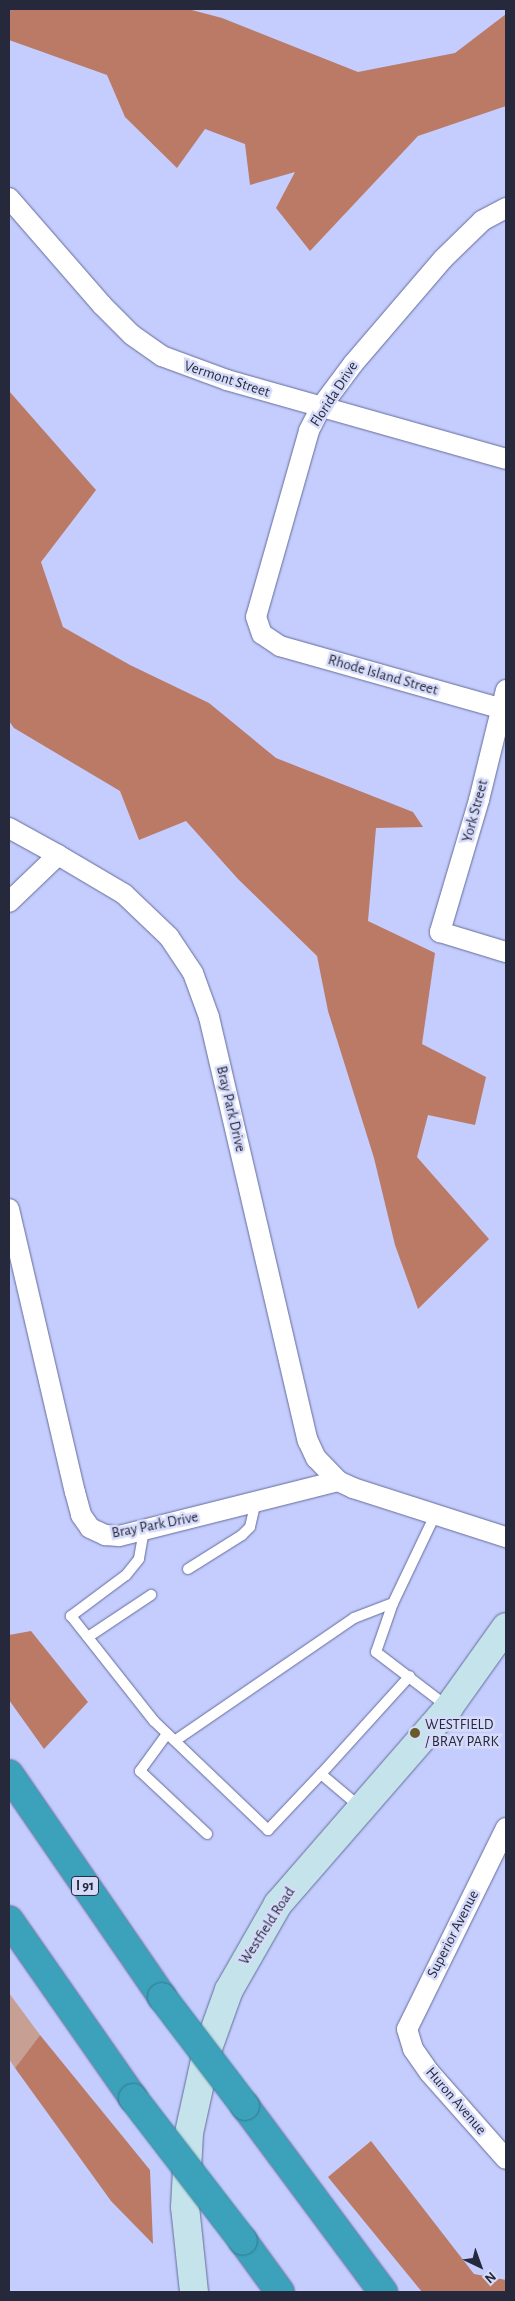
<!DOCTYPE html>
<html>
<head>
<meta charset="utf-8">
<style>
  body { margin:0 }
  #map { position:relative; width:515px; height:2301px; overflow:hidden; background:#c4cdfe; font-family:"Alegreya Sans",sans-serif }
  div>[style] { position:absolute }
  .green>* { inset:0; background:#c89f93 }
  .forest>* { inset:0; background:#ba7a66 }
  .roads { filter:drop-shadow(0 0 1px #656c98) drop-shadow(0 0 1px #656c98) }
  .service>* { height:10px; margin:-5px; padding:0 5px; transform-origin:5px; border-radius:5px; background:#fff }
  .minor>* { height:20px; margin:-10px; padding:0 10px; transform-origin:10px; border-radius:10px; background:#fff }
  .secondary>* { height:28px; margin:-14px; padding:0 14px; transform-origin:14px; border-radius:14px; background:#c4e3eb }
  .motorway>* { height:28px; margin:-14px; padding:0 14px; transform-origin:14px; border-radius:14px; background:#3ca2bc }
  .bridges { filter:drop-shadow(0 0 1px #34788f) drop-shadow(0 0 1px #34788f) }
  .motorway-bridge>* { height:28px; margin:-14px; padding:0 14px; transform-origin:14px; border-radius:14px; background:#3ca2bc }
  .dots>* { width:14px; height:14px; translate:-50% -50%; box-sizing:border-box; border:2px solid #d6dbf9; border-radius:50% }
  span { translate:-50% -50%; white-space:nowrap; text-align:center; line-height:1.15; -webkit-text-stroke:5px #d6dbf9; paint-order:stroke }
  .shield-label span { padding:1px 4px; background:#d6dbf9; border:1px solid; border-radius:4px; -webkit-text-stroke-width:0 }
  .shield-label { font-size:14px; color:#26293c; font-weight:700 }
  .street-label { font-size:15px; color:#26293c }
  .poi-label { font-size:15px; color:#26293c }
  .left { translate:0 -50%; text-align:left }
  .frame { position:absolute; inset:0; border:10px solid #26293c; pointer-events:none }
  .north { position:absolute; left:455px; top:2241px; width:50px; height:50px; -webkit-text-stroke:4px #d6dbf9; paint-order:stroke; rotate:138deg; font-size:14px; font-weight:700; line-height:20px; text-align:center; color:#26293c }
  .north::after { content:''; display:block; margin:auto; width:18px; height:22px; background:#26293c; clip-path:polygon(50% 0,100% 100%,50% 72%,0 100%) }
</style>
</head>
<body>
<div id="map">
  <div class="green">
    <div style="clip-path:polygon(9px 1993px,40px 2035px,15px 2068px,9px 2059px)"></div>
  </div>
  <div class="forest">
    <div style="clip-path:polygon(9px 9px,188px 9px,222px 18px,358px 72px,455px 53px,506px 14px,506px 106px,418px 136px,310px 251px,276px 208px,295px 172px,250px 185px,245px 144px,205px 129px,177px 168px,125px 117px,107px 75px,9px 40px)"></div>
    <div style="clip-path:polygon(9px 391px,96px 490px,41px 562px,63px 627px,130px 665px,209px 703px,276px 758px,413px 812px,423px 827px,376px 828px,368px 921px,435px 953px,422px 1044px,486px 1077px,475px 1125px,428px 1115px,417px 1157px,489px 1239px,418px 1309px,395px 1245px,374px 1158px,328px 1011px,317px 956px,238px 879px,186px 821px,139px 840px,120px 791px,14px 728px,9px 721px)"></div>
    <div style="clip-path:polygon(31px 1631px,88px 1702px,44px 1749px,9px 1700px,9px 1635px)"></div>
    <div style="clip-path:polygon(40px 2035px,150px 2170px,153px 2244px,111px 2201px,15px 2068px)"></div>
    <div style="clip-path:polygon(371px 2141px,474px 2274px,506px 2280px,506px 2292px,422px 2292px,328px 2177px)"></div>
  </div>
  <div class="roads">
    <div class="service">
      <div style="left:436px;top:1513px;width:100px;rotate:115.5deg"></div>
      <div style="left:393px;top:1603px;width:52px;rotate:109.1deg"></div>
      <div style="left:376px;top:1652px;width:91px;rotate:37.4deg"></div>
      <div style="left:144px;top:1530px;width:29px;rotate:100deg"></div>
      <div style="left:139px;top:1559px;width:21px;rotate:129deg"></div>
      <div style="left:126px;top:1575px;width:69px;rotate:143.3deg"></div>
      <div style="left:71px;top:1616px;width:134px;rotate:51.7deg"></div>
      <div style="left:154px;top:1721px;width:158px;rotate:43.7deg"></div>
      <div style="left:268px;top:1830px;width:77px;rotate:-46.6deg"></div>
      <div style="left:321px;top:1774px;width:51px;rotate:40.2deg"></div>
      <div style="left:188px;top:1569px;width:64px;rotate:-32.2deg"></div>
      <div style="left:242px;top:1535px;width:11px;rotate:-45deg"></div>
      <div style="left:250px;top:1527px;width:26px;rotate:-77deg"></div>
      <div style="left:88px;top:1637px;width:76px;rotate:-33.7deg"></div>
      <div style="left:167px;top:1734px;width:46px;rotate:126.1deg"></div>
      <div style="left:140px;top:1771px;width:92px;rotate:43.2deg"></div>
      <div style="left:176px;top:1740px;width:216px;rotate:-34.4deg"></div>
      <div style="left:354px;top:1618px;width:42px;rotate:-21deg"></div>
      <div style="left:321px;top:1774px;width:132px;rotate:-47.8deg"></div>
    </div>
    <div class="minor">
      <div style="left:9px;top:198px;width:142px;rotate:49deg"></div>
      <div style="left:102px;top:305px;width:42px;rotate:45deg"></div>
      <div style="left:132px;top:335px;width:37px;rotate:35deg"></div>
      <div style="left:162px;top:356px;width:69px;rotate:20.3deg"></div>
      <div style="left:227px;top:380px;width:290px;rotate:15.8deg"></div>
      <div style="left:506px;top:208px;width:27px;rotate:152deg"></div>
      <div style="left:482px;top:221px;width:54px;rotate:135.7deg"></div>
      <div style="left:443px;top:259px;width:138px;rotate:130.6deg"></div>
      <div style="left:353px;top:364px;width:54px;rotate:126.7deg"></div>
      <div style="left:321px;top:407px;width:27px;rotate:117deg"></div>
      <div style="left:309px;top:431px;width:193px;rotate:105.9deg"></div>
      <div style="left:256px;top:617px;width:18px;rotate:71deg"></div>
      <div style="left:262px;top:634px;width:22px;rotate:34deg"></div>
      <div style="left:280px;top:646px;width:235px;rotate:15.8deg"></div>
      <div style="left:506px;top:690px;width:113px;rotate:103.8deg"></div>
      <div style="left:479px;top:800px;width:138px;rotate:106.5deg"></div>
      <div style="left:440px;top:932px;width:69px;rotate:16.9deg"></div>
      <div style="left:9px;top:828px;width:56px;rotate:28.9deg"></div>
      <div style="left:9px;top:902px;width:68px;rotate:-43.8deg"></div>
      <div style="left:58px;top:855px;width:77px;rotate:30.6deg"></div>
      <div style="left:124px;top:894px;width:62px;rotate:43.7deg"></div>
      <div style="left:169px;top:937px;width:43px;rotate:56.3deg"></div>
      <div style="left:193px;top:973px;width:47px;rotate:70deg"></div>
      <div style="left:209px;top:1017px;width:435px;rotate:76.9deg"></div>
      <div style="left:308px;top:1441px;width:19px;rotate:65deg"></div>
      <div style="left:316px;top:1458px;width:32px;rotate:46deg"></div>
      <div style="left:338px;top:1481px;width:17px;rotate:25deg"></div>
      <div style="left:353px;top:1488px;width:161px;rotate:17.8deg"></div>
      <div style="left:9px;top:1209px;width:291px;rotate:76.9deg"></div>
      <div style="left:75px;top:1492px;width:24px;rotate:75deg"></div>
      <div style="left:81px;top:1515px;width:16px;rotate:55deg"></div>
      <div style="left:90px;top:1528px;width:17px;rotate:25deg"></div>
      <div style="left:105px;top:1535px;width:14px;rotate:4deg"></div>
      <div style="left:119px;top:1536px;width:226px;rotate:-14.1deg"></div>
      <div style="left:506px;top:1828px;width:224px;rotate:116.2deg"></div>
      <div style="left:407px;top:2029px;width:21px;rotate:73deg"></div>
      <div style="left:413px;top:2049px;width:28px;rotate:55deg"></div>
      <div style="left:429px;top:2072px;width:116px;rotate:48.5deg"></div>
    </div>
    <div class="secondary">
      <div style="left:194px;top:2292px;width:85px;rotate:-96deg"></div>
      <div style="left:185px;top:2207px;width:74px;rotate:-86.9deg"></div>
      <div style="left:189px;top:2133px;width:84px;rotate:-77.6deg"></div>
      <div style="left:207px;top:2051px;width:65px;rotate:-70.2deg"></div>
      <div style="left:229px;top:1990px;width:99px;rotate:-60.3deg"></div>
      <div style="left:278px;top:1904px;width:261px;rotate:-49deg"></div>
      <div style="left:449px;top:1707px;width:98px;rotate:-54.5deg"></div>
    </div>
    <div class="motorway">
      <div style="left:9px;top:1774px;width:270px;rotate:55.5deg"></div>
      <div style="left:9px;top:1920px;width:217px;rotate:55.1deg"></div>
      <div style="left:245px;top:2106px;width:232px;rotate:53.4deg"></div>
      <div style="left:243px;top:2241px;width:63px;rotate:54deg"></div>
    </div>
  </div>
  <div class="bridges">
    <div class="motorway-bridge">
      <div style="left:162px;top:1997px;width:137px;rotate:52.7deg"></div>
      <div style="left:133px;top:2098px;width:180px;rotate:52.4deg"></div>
    </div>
  </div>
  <div class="dots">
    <div style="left:415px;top:1733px;background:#675c29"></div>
  </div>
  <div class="shield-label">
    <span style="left:85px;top:1886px">I 91</span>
  </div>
  <div class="street-label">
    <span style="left:227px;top:379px;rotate:18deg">Vermont Street</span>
    <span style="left:334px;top:394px;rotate:-57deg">Florida Drive</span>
    <span style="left:383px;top:675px;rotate:16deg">Rhode Island Street</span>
    <span style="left:475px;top:811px;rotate:-75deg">York Street</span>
    <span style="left:231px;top:1109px;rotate:77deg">Bray Park Drive</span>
    <span style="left:155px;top:1525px;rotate:-11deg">Bray Park Drive</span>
    <span style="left:267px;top:1926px;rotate:-57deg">Westfield Road</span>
    <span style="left:453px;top:1934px;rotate:-63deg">Superior Avenue</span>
    <span style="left:456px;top:2101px;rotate:49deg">Huron Avenue</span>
  </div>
  <div class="poi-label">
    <span class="left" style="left:425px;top:1733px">WESTFIELD<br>/ BRAY PARK</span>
  </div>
  <div class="frame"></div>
  <div class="north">N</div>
</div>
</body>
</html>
